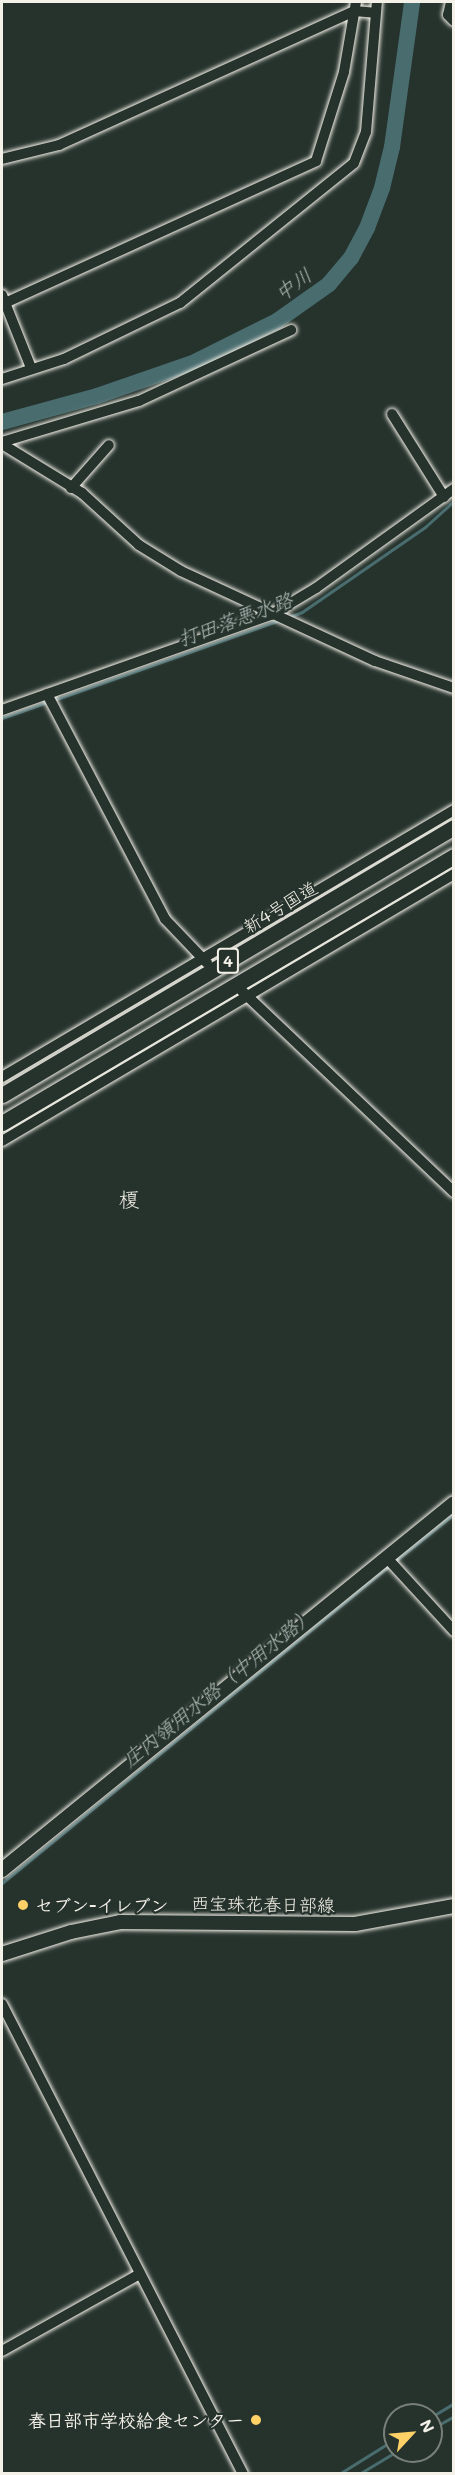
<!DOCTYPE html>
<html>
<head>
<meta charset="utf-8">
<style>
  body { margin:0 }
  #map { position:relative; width:455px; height:2475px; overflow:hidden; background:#26332d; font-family:Mali,"Klee One",sans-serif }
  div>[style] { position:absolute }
  .stream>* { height:3px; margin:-1.5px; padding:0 1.5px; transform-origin:1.5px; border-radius:1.5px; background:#496c6f }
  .river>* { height:16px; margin:-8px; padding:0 8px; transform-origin:8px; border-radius:8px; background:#496c6f }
  .roads { filter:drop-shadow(0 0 2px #f4f1e8) drop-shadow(0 0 2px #f4f1e8) }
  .minor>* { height:10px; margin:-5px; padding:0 5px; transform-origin:5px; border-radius:5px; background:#26332d }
  .major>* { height:14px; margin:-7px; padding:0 7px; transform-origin:7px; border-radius:7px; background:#26332d }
  .highway>* { height:15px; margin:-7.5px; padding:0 7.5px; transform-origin:7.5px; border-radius:7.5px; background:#26332d }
  .dots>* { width:16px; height:16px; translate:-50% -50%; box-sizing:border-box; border:3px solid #26332d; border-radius:50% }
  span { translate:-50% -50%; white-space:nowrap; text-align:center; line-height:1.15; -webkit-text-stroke:4.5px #26332d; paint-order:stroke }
  .shield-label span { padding:2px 4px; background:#26332d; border:2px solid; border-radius:4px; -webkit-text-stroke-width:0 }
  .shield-label { font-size:16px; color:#f4f1e8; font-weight:700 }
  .street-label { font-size:18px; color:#f4f1e8 }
  .poi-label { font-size:18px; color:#f4f1e8; font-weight:700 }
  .left { translate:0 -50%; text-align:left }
  .right { translate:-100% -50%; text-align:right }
  .water-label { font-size:20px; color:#b0bcb8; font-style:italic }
  .quarter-label { font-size:21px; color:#f4f1e8 }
  .frame { position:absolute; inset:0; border:3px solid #f4f1e8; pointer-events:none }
  .north { position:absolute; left:383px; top:2403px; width:60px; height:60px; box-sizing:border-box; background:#26332d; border:2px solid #787f78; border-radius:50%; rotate:64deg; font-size:16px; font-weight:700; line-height:24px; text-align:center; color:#f4f1e8 }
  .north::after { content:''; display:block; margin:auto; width:21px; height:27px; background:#ffd166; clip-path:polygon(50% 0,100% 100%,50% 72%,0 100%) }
</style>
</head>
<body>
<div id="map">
  <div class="stream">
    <div style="left:289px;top:617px;width:14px;rotate:-21deg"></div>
    <div style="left:302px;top:612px;width:150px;rotate:-34.6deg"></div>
    <div style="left:425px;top:527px;width:39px;rotate:-42deg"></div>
    <div style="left:54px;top:700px;width:240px;rotate:-19.5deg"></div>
    <div style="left:2px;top:718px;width:49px;rotate:-19.2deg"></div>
    <div style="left:394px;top:1562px;width:77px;rotate:-38.7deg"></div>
    <div style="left:2px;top:1883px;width:500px;rotate:-39.32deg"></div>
    <div style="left:431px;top:2417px;width:27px;rotate:-31deg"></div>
    <div style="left:431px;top:2429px;width:26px;rotate:-29deg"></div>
    <div style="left:339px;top:2474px;width:66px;rotate:-32deg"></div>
    <div style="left:359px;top:2474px;width:44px;rotate:-31.2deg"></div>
  </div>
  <div class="river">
    <div style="left:2px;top:422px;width:98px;rotate:-15.3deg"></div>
    <div style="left:97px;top:396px;width:104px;rotate:-19.1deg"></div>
    <div style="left:195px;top:362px;width:92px;rotate:-26.6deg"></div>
    <div style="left:277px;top:321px;width:64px;rotate:-35.4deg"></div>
    <div style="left:329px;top:284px;width:34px;rotate:-50deg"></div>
    <div style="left:351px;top:258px;width:34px;rotate:-62deg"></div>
    <div style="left:367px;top:228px;width:43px;rotate:-69.4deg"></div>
    <div style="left:382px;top:188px;width:42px;rotate:-76.3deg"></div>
    <div style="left:392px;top:147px;width:146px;rotate:-82.1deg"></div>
  </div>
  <div class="roads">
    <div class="minor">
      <div style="left:451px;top:2px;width:13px;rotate:103deg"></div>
      <div style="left:448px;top:15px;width:8px;rotate:45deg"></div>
      <div style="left:2px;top:159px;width:59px;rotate:-13.8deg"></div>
      <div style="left:59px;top:145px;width:324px;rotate:-24.4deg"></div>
      <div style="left:354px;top:11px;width:21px;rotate:5deg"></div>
      <div style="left:2px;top:295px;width:79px;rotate:68.3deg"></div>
      <div style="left:5px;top:303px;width:342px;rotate:-24.5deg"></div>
      <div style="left:316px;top:161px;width:93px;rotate:-72.5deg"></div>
      <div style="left:344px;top:72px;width:71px;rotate:-80.3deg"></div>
      <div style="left:2px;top:379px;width:65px;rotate:-17.9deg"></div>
      <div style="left:64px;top:359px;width:129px;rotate:-25.8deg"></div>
      <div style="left:180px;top:303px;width:223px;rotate:-38.8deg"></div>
      <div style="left:354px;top:163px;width:33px;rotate:-69deg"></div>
      <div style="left:366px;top:132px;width:130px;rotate:-85.2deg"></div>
      <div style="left:392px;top:414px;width:98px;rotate:57.9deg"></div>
      <div style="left:2px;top:442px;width:143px;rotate:-16.7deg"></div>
      <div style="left:139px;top:401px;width:168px;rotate:-25deg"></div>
      <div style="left:2px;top:444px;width:94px;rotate:31.5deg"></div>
      <div style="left:82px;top:493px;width:77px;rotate:42.4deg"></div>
      <div style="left:139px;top:545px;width:49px;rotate:31.8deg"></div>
      <div style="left:181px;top:571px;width:214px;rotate:24.9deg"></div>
      <div style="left:375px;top:661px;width:83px;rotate:18.9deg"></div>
      <div style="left:71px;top:488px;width:57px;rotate:-48.5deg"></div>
      <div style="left:47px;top:694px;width:254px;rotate:62.3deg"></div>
      <div style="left:165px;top:919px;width:61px;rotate:46.3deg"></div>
      <div style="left:2px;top:710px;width:285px;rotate:-19.5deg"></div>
      <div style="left:271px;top:615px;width:52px;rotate:-31deg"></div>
      <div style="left:316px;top:588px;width:170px;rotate:-35.7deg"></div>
      <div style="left:242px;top:991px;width:292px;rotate:43.5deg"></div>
      <div style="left:2px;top:1077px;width:525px;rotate:-30.57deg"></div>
      <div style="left:2px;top:1141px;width:525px;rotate:-30.57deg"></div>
      <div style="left:387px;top:1558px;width:99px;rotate:47.5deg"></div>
      <div style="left:2px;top:2004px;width:528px;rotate:62.85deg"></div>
      <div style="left:2px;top:2351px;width:158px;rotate:-29.2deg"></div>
    </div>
    <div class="major">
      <div style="left:2px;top:1870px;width:582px;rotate:-39.07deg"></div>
      <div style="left:2px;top:1954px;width:72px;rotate:-17.7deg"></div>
      <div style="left:71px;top:1932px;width:50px;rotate:-11.5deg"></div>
      <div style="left:120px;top:1922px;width:235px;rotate:0.5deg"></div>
      <div style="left:355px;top:1924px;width:101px;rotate:-10.3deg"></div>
    </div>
    <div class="highway">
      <div style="left:2px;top:1095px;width:525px;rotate:-30.66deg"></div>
      <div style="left:2px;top:1123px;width:525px;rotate:-30.57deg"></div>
    </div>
  </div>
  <div class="dots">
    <div style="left:23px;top:1905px;background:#ffd166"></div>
    <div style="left:256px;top:2420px;background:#ffd166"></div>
  </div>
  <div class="shield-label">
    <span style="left:228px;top:961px">4</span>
  </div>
  <div class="street-label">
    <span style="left:280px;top:907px;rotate:-31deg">新4号国道</span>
    <span style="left:263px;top:1904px;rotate:1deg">西宝珠花春日部線</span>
  </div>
  <div class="poi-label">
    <span class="left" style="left:35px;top:1905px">セブン-イレブン</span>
    <span class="right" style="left:244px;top:2420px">春日部市学校給食センター</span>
  </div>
  <div class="water-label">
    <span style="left:293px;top:284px;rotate:-36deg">中川</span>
    <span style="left:235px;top:619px;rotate:-20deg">打田落悪水路</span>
    <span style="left:218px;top:1687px;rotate:-39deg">庄内領用水路（中用水路）</span>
  </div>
  <div class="quarter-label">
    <span style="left:129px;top:1199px">榎</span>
  </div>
  <div class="frame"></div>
  <div class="north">N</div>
</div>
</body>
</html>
